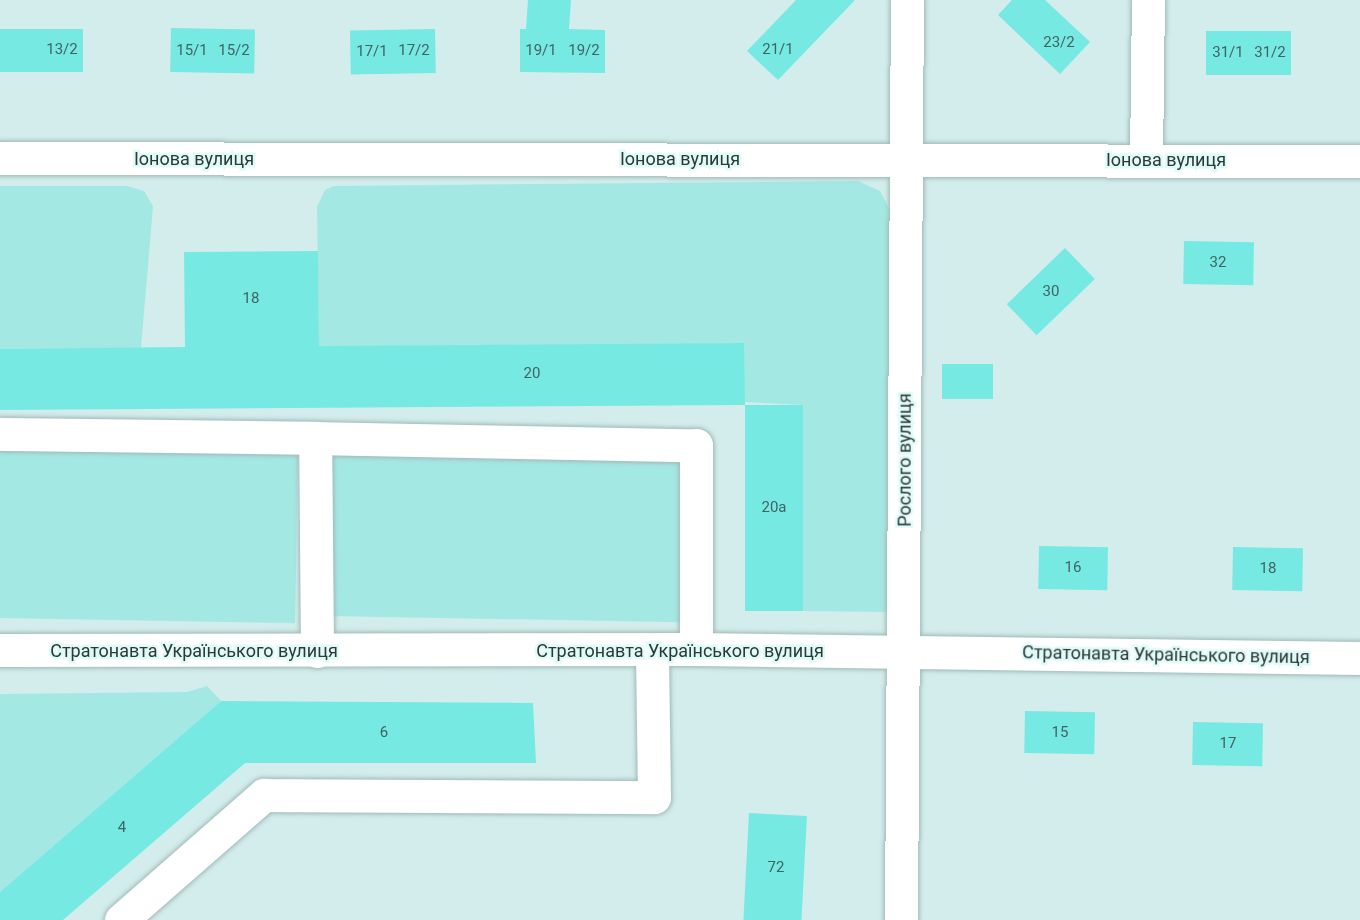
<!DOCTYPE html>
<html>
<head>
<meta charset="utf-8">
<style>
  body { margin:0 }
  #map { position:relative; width:1360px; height:920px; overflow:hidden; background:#d2edeb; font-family:Roboto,sans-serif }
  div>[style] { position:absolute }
  .green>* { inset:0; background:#a4e8e3; transform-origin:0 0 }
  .building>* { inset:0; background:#77e9e3; transform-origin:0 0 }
  .roads { filter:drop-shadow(0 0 2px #a0bab8) drop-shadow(0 0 2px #a0bab8) }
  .minor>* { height:33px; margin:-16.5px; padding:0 16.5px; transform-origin:16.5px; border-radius:16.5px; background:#fff }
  span { translate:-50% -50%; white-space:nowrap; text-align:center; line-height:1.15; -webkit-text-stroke:5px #dffbf8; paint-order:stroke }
  .number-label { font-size:15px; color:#406462 }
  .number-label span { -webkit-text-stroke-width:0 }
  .street-label { font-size:18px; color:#2e3837 }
</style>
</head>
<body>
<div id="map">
  <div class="green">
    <div style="clip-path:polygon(858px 181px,880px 191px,891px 212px,887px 612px,803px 611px,802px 405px,745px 402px,319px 346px,317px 207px,325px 190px,334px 186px)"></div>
    <div style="clip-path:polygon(0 186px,127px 186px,144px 191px,153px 206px,141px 348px,0 349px)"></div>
    <div style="left:0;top:450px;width:298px;height:168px;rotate:1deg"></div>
    <div style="left:331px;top:455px;width:353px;height:161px;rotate:1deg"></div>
    <div style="clip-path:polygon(207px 686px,221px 701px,0 892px,0 694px,187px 692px)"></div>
  </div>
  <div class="building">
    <div style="clip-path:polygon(528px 0,571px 0,569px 29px,605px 30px,605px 73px,520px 72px,520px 29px,526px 29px)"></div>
    <div style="clip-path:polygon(796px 0,855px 0,778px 80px,747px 51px)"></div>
    <div style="clip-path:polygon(1012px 0,1045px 0,1090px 42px,1060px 74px,998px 15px)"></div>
    <div style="left:171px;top:28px;width:84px;height:44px;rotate:1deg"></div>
    <div style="left:0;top:29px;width:83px;height:43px"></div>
    <div style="left:435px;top:29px;width:44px;height:85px;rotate:89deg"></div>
    <div style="left:1291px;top:31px;width:44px;height:85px;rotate:90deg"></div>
    <div style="left:1184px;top:241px;width:70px;height:43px;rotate:1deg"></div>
    <div style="left:1065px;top:248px;width:43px;height:81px;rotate:46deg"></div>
    <div style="clip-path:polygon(318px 251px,319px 346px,744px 343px,745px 405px,803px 405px,803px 611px,745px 611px,745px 405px,0 410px,0 349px,185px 347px,184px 252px)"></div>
    <div style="left:942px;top:364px;width:51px;height:35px"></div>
    <div style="left:1039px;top:546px;width:69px;height:43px;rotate:1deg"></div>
    <div style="left:1233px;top:547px;width:70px;height:43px;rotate:1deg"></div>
    <div style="clip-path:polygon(221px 701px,533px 703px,536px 763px,245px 763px,63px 920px,0 920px,0 892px)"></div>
    <div style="left:1025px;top:711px;width:70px;height:42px;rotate:1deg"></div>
    <div style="left:1193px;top:722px;width:70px;height:43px;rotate:1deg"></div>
    <div style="left:749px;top:813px;width:58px;height:107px;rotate:3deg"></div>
  </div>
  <div class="roads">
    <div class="minor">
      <div style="left:0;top:158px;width:1360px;rotate:0.13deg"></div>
      <div style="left:1146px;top:160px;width:160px;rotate:-89.3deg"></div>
      <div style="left:0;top:434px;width:315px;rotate:0.7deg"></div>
      <div style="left:0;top:650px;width:696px;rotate:-0.08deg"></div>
      <div style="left:696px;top:649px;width:664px;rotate:0.78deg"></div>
      <div style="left:317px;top:651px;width:213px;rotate:-90.5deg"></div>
      <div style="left:315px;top:438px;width:381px;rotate:1.1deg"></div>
      <div style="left:696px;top:445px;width:204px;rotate:90deg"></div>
      <div style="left:121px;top:920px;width:190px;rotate:-41.2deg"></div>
      <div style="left:264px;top:795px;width:390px;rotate:0.3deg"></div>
      <div style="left:654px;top:797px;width:146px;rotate:-90.8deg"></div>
      <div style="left:901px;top:920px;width:920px;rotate:-89.63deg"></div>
    </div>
  </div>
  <div class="number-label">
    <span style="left:1059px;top:43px">23/2</span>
    <span style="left:62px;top:50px">13/2</span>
    <span style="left:778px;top:50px">21/1</span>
    <span style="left:192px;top:51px">15/1</span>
    <span style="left:234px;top:51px">15/2</span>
    <span style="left:414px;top:51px">17/2</span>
    <span style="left:541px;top:51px">19/1</span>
    <span style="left:584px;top:51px">19/2</span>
    <span style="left:372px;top:52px">17/1</span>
    <span style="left:1228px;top:53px">31/1</span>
    <span style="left:1270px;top:53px">31/2</span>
    <span style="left:1218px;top:263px">32</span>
    <span style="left:1051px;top:292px">30</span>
    <span style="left:251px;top:299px">18</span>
    <span style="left:532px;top:374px">20</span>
    <span style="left:774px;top:508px">20а</span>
    <span style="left:1073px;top:568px">16</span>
    <span style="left:1268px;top:569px">18</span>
    <span style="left:384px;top:733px">6</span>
    <span style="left:1060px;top:733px">15</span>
    <span style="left:1228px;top:744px">17</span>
    <span style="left:122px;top:828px">4</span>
    <span style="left:776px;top:868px">72</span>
  </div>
  <div class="street-label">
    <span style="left:194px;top:159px">Іонова вулиця</span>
    <span style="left:680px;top:159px">Іонова вулиця</span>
    <span style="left:1166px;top:160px">Іонова вулиця</span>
    <span style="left:905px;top:460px;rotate:-90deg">Рослого вулиця</span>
    <span style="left:194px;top:651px">Стратонавта Українського вулиця</span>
    <span style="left:680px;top:651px">Стратонавта Українського вулиця</span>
    <span style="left:1166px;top:655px;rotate:1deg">Стратонавта Українського вулиця</span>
  </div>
</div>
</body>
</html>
